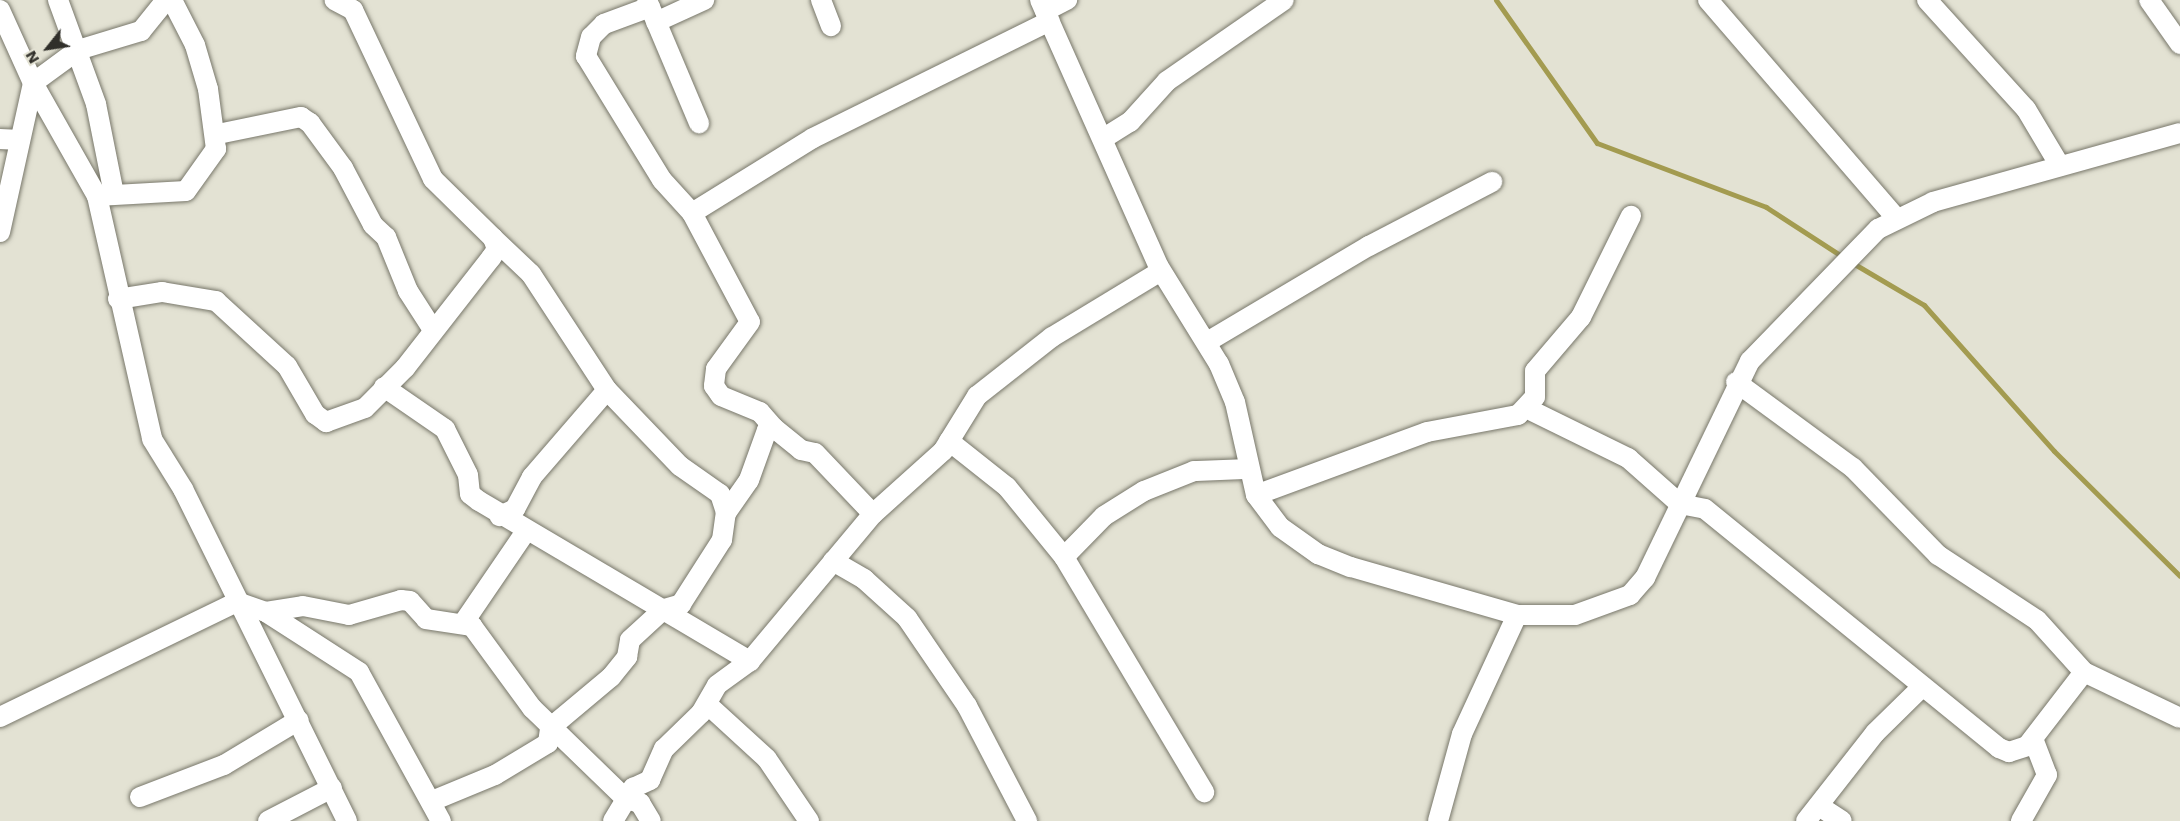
<!DOCTYPE html>
<html>
<head>
<meta charset="utf-8">
<style>
  body { margin:0 }
  #map { position:relative; width:2180px; height:821px; overflow:hidden; background:#e3e2d3; font-family:"Work Sans",sans-serif }
  div>[style] { position:absolute }
  .stream>* { height:5px; margin:-2.5px; padding:0 2.5px; transform-origin:2.5px; border-radius:2.5px; background:#a39b50 }
  .roads { filter:drop-shadow(0 0 2px #78776a) drop-shadow(0 0 2px #78776a) }
  .minor>* { height:20px; margin:-10px; padding:0 10px; transform-origin:10px; border-radius:10px; background:#fff }
  span { translate:-50% -50%; white-space:nowrap; text-align:center; line-height:1.15; -webkit-text-stroke:6px #e3e2d3; paint-order:stroke }
  .north { position:absolute; left:18px; top:18px; width:60px; height:60px; -webkit-text-stroke:4px #e3e2d3; paint-order:stroke; rotate:240deg; font-size:16px; font-weight:700; line-height:24px; text-align:center; color:#302f2a }
  .north::after { content:''; display:block; margin:auto; width:21px; height:27px; background:#302f2a; clip-path:polygon(50% 0,100% 100%,50% 72%,0 100%) }
</style>
</head>
<body>
<div id="map">
  <div class="stream">
    <div style="left:1496px;top:0;width:175px;rotate:54.8deg"></div>
    <div style="left:1597px;top:143px;width:181px;rotate:20.7deg"></div>
    <div style="left:1766px;top:207px;width:92px;rotate:33deg"></div>
    <div style="left:1851px;top:262px;width:85px;rotate:30.5deg"></div>
    <div style="left:1924px;top:305px;width:195px;rotate:48.3deg"></div>
    <div style="left:2054px;top:451px;width:177px;rotate:44.8deg"></div>
  </div>
  <div class="roads">
    <div class="minor">
      <div style="left:58px;top:0;width:111px;rotate:69.9deg"></div>
      <div style="left:96px;top:104px;width:92px;rotate:78.7deg"></div>
      <div style="left:647px;top:0;width:134px;rotate:67.1deg"></div>
      <div style="left:821px;top:0;width:28px;rotate:69deg"></div>
      <div style="left:1040px;top:0;width:292px;rotate:66deg"></div>
      <div style="left:1159px;top:267px;width:114px;rotate:58.3deg"></div>
      <div style="left:1219px;top:364px;width:41px;rotate:67.2deg"></div>
      <div style="left:1235px;top:402px;width:95px;rotate:77.3deg"></div>
      <div style="left:1256px;top:495px;width:40px;rotate:53deg"></div>
      <div style="left:1280px;top:527px;width:47px;rotate:35.4deg"></div>
      <div style="left:1318px;top:554px;width:35px;rotate:22deg"></div>
      <div style="left:1351px;top:567px;width:173px;rotate:16.1deg"></div>
      <div style="left:1517px;top:615px;width:58px"></div>
      <div style="left:1575px;top:615px;width:59px;rotate:-20deg"></div>
      <div style="left:1630px;top:595px;width:23px;rotate:-49deg"></div>
      <div style="left:1645px;top:578px;width:241px;rotate:-64.2deg"></div>
      <div style="left:1750px;top:361px;width:184px;rotate:-45.9deg"></div>
      <div style="left:1878px;top:229px;width:61px;rotate:-26.1deg"></div>
      <div style="left:1933px;top:202px;width:256px;rotate:-15.6deg"></div>
      <div style="left:1708px;top:0;width:288px;rotate:49.2deg"></div>
      <div style="left:1927px;top:0;width:147px;rotate:47.8deg"></div>
      <div style="left:2026px;top:109px;width:66px;rotate:59.2deg"></div>
      <div style="left:2149px;top:0;width:54px;rotate:54.8deg"></div>
      <div style="left:650px;top:7px;width:49px;rotate:159.7deg"></div>
      <div style="left:604px;top:24px;width:18px;rotate:135deg"></div>
      <div style="left:591px;top:37px;width:20px;rotate:105deg"></div>
      <div style="left:586px;top:56px;width:145px;rotate:58.5deg"></div>
      <div style="left:662px;top:180px;width:45px;rotate:47.7deg"></div>
      <div style="left:692px;top:213px;width:123px;rotate:62deg"></div>
      <div style="left:750px;top:322px;width:58px;rotate:125.9deg"></div>
      <div style="left:716px;top:369px;width:17px;rotate:97deg"></div>
      <div style="left:714px;top:386px;width:12px;rotate:55deg"></div>
      <div style="left:721px;top:396px;width:42px;rotate:22.3deg"></div>
      <div style="left:760px;top:412px;width:21px;rotate:49deg"></div>
      <div style="left:0;top:10px;width:80px;rotate:65.7deg"></div>
      <div style="left:33px;top:83px;width:130px;rotate:60.5deg"></div>
      <div style="left:97px;top:196px;width:249px;rotate:77.2deg"></div>
      <div style="left:152px;top:439px;width:59px;rotate:58.2deg"></div>
      <div style="left:183px;top:489px;width:370px;rotate:63.7deg"></div>
      <div style="left:1045px;top:11px;width:25px;rotate:-27deg"></div>
      <div style="left:656px;top:22px;width:53px;rotate:-24.6deg"></div>
      <div style="left:218px;top:134px;width:85px;rotate:-11.6deg"></div>
      <div style="left:301px;top:117px;width:11px;rotate:34deg"></div>
      <div style="left:310px;top:123px;width:56px;rotate:53.7deg"></div>
      <div style="left:343px;top:168px;width:64px;rotate:62.2deg"></div>
      <div style="left:373px;top:225px;width:18px;rotate:43deg"></div>
      <div style="left:386px;top:237px;width:58px;rotate:67.8deg"></div>
      <div style="left:408px;top:291px;width:46px;rotate:57.3deg"></div>
      <div style="left:1104px;top:138px;width:31px;rotate:-32deg"></div>
      <div style="left:1130px;top:122px;width:55px;rotate:-47.9deg"></div>
      <div style="left:1167px;top:81px;width:142px;rotate:-34.7deg"></div>
      <div style="left:0;top:139px;width:20px;rotate:3deg"></div>
      <div style="left:97px;top:196px;width:89px;rotate:-3.2deg"></div>
      <div style="left:186px;top:191px;width:52px;rotate:-54.5deg"></div>
      <div style="left:216px;top:149px;width:61px;rotate:-97.6deg"></div>
      <div style="left:208px;top:89px;width:46px;rotate:-106.5deg"></div>
      <div style="left:195px;top:45px;width:51px;rotate:-117.1deg"></div>
      <div style="left:692px;top:213px;width:142px;rotate:-31.8deg"></div>
      <div style="left:813px;top:138px;width:264px;rotate:-26.3deg"></div>
      <div style="left:0;top:232px;width:153px;rotate:-77.5deg"></div>
      <div style="left:33px;top:83px;width:56px;rotate:-36.3deg"></div>
      <div style="left:78px;top:50px;width:66px;rotate:-16.8deg"></div>
      <div style="left:141px;top:31px;width:40px;rotate:-51deg"></div>
      <div style="left:493px;top:238px;width:52px;rotate:43.5deg"></div>
      <div style="left:531px;top:274px;width:139px;rotate:56.8deg"></div>
      <div style="left:607px;top:390px;width:115px;rotate:130.8deg"></div>
      <div style="left:532px;top:477px;width:36px;rotate:118deg"></div>
      <div style="left:515px;top:509px;width:17px;rotate:155deg"></div>
      <div style="left:118px;top:299px;width:45px;rotate:-9deg"></div>
      <div style="left:162px;top:292px;width:55px;rotate:9.5deg"></div>
      <div style="left:216px;top:301px;width:96px;rotate:42.5deg"></div>
      <div style="left:287px;top:366px;width:56px;rotate:59.7deg"></div>
      <div style="left:315px;top:414px;width:14px;rotate:36deg"></div>
      <div style="left:326px;top:422px;width:41px;rotate:-19.7deg"></div>
      <div style="left:365px;top:408px;width:57px;rotate:-45deg"></div>
      <div style="left:405px;top:368px;width:140px;rotate:-52deg"></div>
      <div style="left:491px;top:258px;width:11px;rotate:-56deg"></div>
      <div style="left:497px;top:249px;width:12px;rotate:-110deg"></div>
      <div style="left:493px;top:238px;width:84px;rotate:-135.5deg"></div>
      <div style="left:433px;top:179px;width:187px;rotate:-115.3deg"></div>
      <div style="left:353px;top:10px;width:21px;rotate:-152deg"></div>
      <div style="left:1207px;top:342px;width:188px;rotate:-30.7deg"></div>
      <div style="left:1369px;top:246px;width:139px;rotate:-27.5deg"></div>
      <div style="left:1736px;top:382px;width:145px;rotate:36.3deg"></div>
      <div style="left:1853px;top:468px;width:122px;rotate:45.7deg"></div>
      <div style="left:1938px;top:555px;width:118px;rotate:33.3deg"></div>
      <div style="left:2037px;top:620px;width:70px;rotate:47.9deg"></div>
      <div style="left:2084px;top:672px;width:106px;rotate:25.6deg"></div>
      <div style="left:384px;top:387px;width:74px;rotate:34.5deg"></div>
      <div style="left:445px;top:429px;width:51px;rotate:63.4deg"></div>
      <div style="left:468px;top:475px;width:19px;rotate:84deg"></div>
      <div style="left:470px;top:494px;width:11px;rotate:38deg"></div>
      <div style="left:479px;top:501px;width:315px;rotate:30.6deg"></div>
      <div style="left:607px;top:390px;width:105px;rotate:46.2deg"></div>
      <div style="left:680px;top:466px;width:49px;rotate:35deg"></div>
      <div style="left:720px;top:494px;width:20px;rotate:72deg"></div>
      <div style="left:1526px;top:408px;width:114px;rotate:26.1deg"></div>
      <div style="left:1628px;top:458px;width:69px;rotate:41.5deg"></div>
      <div style="left:1680px;top:504px;width:25px;rotate:11deg"></div>
      <div style="left:1705px;top:509px;width:379px;rotate:39.1deg"></div>
      <div style="left:1999px;top:748px;width:11px;rotate:22deg"></div>
      <div style="left:2009px;top:752px;width:19px;rotate:-18deg"></div>
      <div style="left:2027px;top:746px;width:93px;rotate:-52.4deg"></div>
      <div style="left:949px;top:441px;width:74px;rotate:38.4deg"></div>
      <div style="left:1007px;top:487px;width:90px;rotate:50.8deg"></div>
      <div style="left:1064px;top:557px;width:274px;rotate:59.2deg"></div>
      <div style="left:1256px;top:495px;width:182px;rotate:-20.2deg"></div>
      <div style="left:1427px;top:432px;width:93px;rotate:-10.6deg"></div>
      <div style="left:1518px;top:415px;width:25px;rotate:-47deg"></div>
      <div style="left:1535px;top:397px;width:26px;rotate:-90deg"></div>
      <div style="left:1535px;top:371px;width:71px;rotate:-49.6deg"></div>
      <div style="left:1581px;top:317px;width:113px;rotate:-63.7deg"></div>
      <div style="left:1064px;top:557px;width:57px;rotate:-45.7deg"></div>
      <div style="left:1104px;top:516px;width:47px;rotate:-32deg"></div>
      <div style="left:1144px;top:491px;width:54px;rotate:-21.8deg"></div>
      <div style="left:1194px;top:471px;width:52px;rotate:-2.2deg"></div>
      <div style="left:833px;top:561px;width:36px;rotate:30deg"></div>
      <div style="left:864px;top:579px;width:58px;rotate:42.2deg"></div>
      <div style="left:907px;top:618px;width:107px;rotate:55.7deg"></div>
      <div style="left:967px;top:706px;width:130px;rotate:62.4deg"></div>
      <div style="left:266px;top:612px;width:37px;rotate:-9deg"></div>
      <div style="left:303px;top:606px;width:47px;rotate:11.1deg"></div>
      <div style="left:349px;top:615px;width:54px;rotate:-16.1deg"></div>
      <div style="left:401px;top:600px;width:9px;rotate:6deg"></div>
      <div style="left:410px;top:601px;width:24px;rotate:48deg"></div>
      <div style="left:426px;top:619px;width:47px;rotate:8.7deg"></div>
      <div style="left:472px;top:626px;width:102px;rotate:53.8deg"></div>
      <div style="left:532px;top:708px;width:131px;rotate:44.1deg"></div>
      <div style="left:626px;top:799px;width:15px;rotate:16deg"></div>
      <div style="left:640px;top:803px;width:21px;rotate:59deg"></div>
      <div style="left:464px;top:622px;width:110px;rotate:-55.7deg"></div>
      <div style="left:707px;top:704px;width:81px;rotate:42.5deg"></div>
      <div style="left:767px;top:759px;width:75px;rotate:55.9deg"></div>
      <div style="left:0;top:717px;width:263px;rotate:-25.9deg"></div>
      <div style="left:237px;top:602px;width:31px;rotate:19deg"></div>
      <div style="left:266px;top:612px;width:111px;rotate:32.8deg"></div>
      <div style="left:359px;top:672px;width:170px;rotate:61.2deg"></div>
      <div style="left:140px;top:797px;width:90px;rotate:-20.9deg"></div>
      <div style="left:224px;top:765px;width:87px;rotate:-31deg"></div>
      <div style="left:432px;top:801px;width:68px;rotate:-22.4deg"></div>
      <div style="left:495px;top:775px;width:62px;rotate:-31.1deg"></div>
      <div style="left:548px;top:743px;width:15px;rotate:-82deg"></div>
      <div style="left:550px;top:728px;width:80px;rotate:-39.9deg"></div>
      <div style="left:611px;top:677px;width:26px;rotate:-51deg"></div>
      <div style="left:627px;top:657px;width:17px;rotate:-80deg"></div>
      <div style="left:630px;top:640px;width:46px;rotate:-42.4deg"></div>
      <div style="left:664px;top:609px;width:18px;rotate:-16deg"></div>
      <div style="left:681px;top:604px;width:76px;rotate:-57.4deg"></div>
      <div style="left:722px;top:540px;width:27px;rotate:-82deg"></div>
      <div style="left:726px;top:513px;width:40px;rotate:-55.1deg"></div>
      <div style="left:749px;top:480px;width:53px;rotate:-70.2deg"></div>
      <div style="left:767px;top:430px;width:7px;rotate:-16deg"></div>
      <div style="left:774px;top:428px;width:35px;rotate:39deg"></div>
      <div style="left:801px;top:450px;width:14px;rotate:12deg"></div>
      <div style="left:815px;top:453px;width:84px;rotate:46.4deg"></div>
      <div style="left:1819px;top:806px;width:27px;rotate:33deg"></div>
      <div style="left:268px;top:821px;width:72px;rotate:-27.3deg"></div>
      <div style="left:613px;top:821px;width:39px;rotate:-59deg"></div>
      <div style="left:633px;top:788px;width:19px;rotate:-25deg"></div>
      <div style="left:650px;top:780px;width:34px;rotate:-66deg"></div>
      <div style="left:664px;top:749px;width:52px;rotate:-44.2deg"></div>
      <div style="left:701px;top:713px;width:32px;rotate:-60deg"></div>
      <div style="left:717px;top:685px;width:41px;rotate:-36deg"></div>
      <div style="left:750px;top:661px;width:192px;rotate:-50.1deg"></div>
      <div style="left:873px;top:514px;width:94px;rotate:-42deg"></div>
      <div style="left:943px;top:451px;width:65px;rotate:-58.3deg"></div>
      <div style="left:977px;top:396px;width:95px;rotate:-38.2deg"></div>
      <div style="left:1052px;top:337px;width:127px;rotate:-31.2deg"></div>
      <div style="left:1438px;top:821px;width:90px;rotate:-74.6deg"></div>
      <div style="left:1462px;top:734px;width:131px;rotate:-65.2deg"></div>
      <div style="left:1806px;top:821px;width:112px;rotate:-51.9deg"></div>
      <div style="left:1875px;top:733px;width:64px;rotate:-44.4deg"></div>
      <div style="left:2021px;top:821px;width:53px;rotate:-60.5deg"></div>
      <div style="left:2047px;top:775px;width:39px;rotate:-111deg"></div>
    </div>
  </div>
  <div class="north">N</div>
</div>
</body>
</html>
